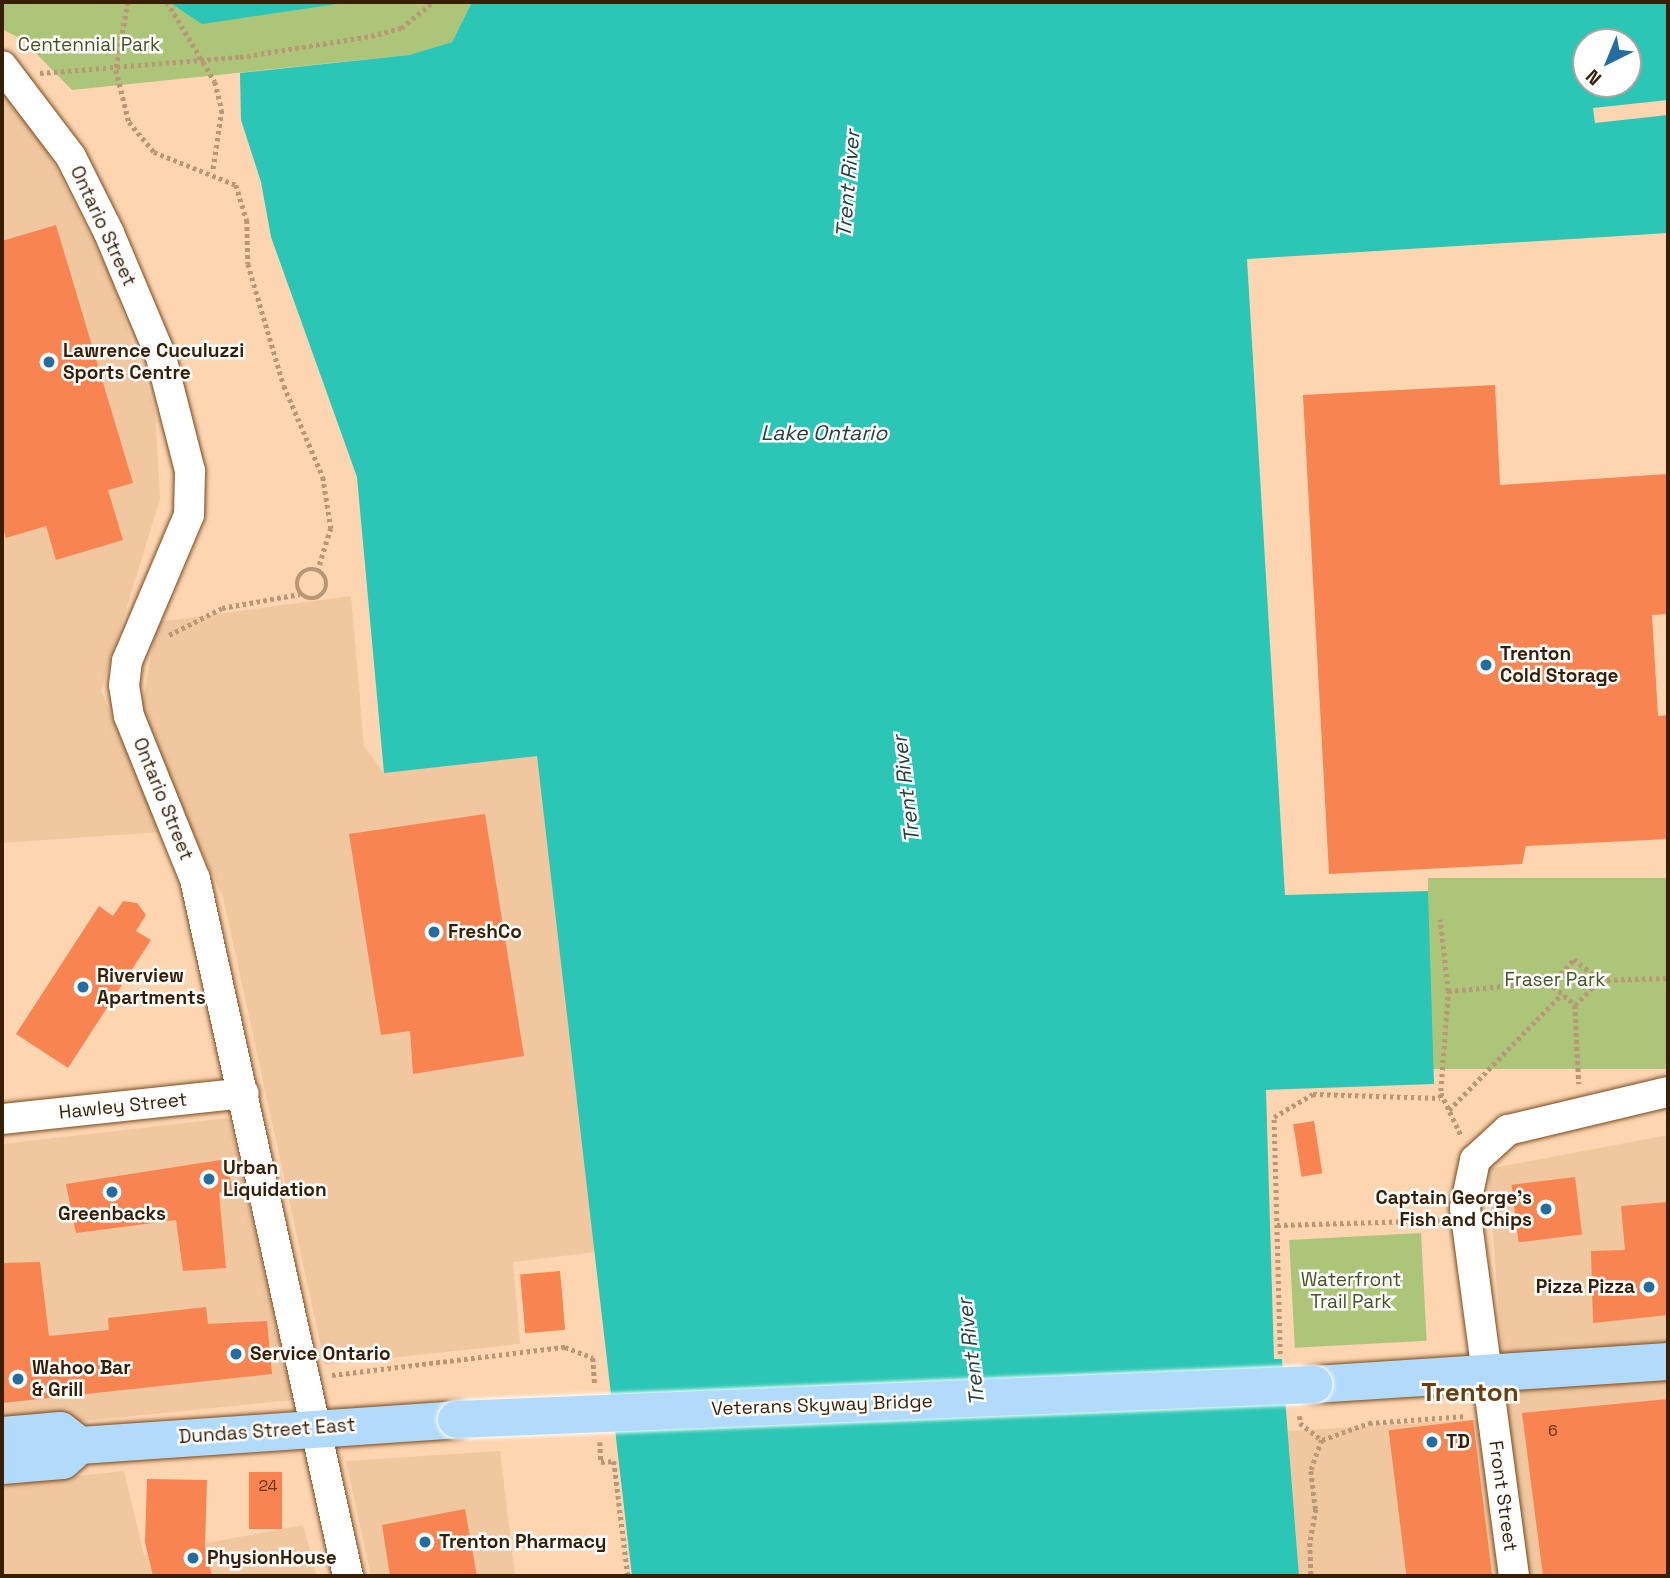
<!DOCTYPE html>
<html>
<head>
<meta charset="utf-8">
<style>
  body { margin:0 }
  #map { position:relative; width:1670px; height:1578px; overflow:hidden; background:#fdd5b1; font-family:"Space Grotesk",sans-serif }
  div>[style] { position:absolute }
  .built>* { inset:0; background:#f1c7a0 }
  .green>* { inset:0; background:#acc579; transform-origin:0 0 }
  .water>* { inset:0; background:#2bc6b5 }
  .building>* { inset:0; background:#f88452; transform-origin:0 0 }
  .path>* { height:4.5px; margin-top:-2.25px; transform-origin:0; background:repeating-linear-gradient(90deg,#b99675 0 3.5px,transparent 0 7px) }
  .path>.ring { margin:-2.25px; padding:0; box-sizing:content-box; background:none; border:4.5px solid #b99675; border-radius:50% }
  .roads { filter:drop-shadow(0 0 2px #784b1d) drop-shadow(0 0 2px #784b1d) }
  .minor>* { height:30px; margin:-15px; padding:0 15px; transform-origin:15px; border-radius:15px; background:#fff }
  .major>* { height:37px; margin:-18.5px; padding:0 18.5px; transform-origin:18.5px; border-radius:18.5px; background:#b2dafa }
  .bridges { filter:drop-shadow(0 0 2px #fff) drop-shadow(0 0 2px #fff) }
  .major-bridge>* { height:37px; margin:-18.5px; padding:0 18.5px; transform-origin:18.5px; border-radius:18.5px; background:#b2dafa }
  .dots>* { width:19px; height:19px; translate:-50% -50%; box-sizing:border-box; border:4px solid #fefefe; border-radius:50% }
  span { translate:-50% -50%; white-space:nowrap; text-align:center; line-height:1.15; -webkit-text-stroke:5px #fefefe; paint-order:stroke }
  .number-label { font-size:16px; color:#673818 }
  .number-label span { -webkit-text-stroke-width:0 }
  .park-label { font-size:19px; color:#465424 }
  .street-label { font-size:19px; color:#371e04 }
  .poi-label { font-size:19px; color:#371e04; font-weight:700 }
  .left { translate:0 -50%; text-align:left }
  .right { translate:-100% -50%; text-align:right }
  .water-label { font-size:21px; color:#23413d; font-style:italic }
  .district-label { font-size:26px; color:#6b3f0c; font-weight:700 }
  .frame { position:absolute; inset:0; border:4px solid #371e04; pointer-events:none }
  .north { position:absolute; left:1572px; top:28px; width:70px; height:70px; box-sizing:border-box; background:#fefefe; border:2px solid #aea49a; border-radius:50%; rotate:223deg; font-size:19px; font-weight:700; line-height:28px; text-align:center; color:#371e04 }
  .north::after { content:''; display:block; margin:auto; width:24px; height:32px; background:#236da0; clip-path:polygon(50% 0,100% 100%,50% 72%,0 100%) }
</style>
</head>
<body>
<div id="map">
  <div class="built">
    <div style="clip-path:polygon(2px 84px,42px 140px,110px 276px,155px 410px,160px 499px,101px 691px,161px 832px,2px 843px)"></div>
    <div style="clip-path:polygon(351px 596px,364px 746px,384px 773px,537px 755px,596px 1252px,513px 1262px,520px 1344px,325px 1365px,223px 897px,140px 718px,157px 622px)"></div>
    <div style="clip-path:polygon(229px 1118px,293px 1400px,2px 1429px,2px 1144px)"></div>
    <div style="clip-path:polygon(1668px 1135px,1668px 1576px,1299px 1576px,1288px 1431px,1507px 1418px,1488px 1169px)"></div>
    <div style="clip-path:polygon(500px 1451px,515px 1576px,371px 1576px,346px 1461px)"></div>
    <div style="clip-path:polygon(124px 1471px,144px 1555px,303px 1525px,317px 1576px,2px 1576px,2px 1484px)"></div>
  </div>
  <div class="green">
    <div style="clip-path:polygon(2px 2px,347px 4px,472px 2px,452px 42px,409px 55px,72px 90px,23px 40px,2px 29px)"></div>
    <div style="left:1668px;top:878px;width:191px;height:240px;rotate:90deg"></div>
    <div style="left:1421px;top:1233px;width:108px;height:132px;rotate:87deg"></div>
  </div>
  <div class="water">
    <div style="clip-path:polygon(169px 2px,351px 2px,202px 24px)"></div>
    <div style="clip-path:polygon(evenodd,472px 2px,1668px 2px,1668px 100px,1593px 108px,1595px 123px,1668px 115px,1668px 233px,1247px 259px,1285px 895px,1428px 891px,1434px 1084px,1266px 1090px,1274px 1359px,1282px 1359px,1299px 1576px,632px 1576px,537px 756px,384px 773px,357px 477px,271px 237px,261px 182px,241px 120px,240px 73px,409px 55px,452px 42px,472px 2px,1586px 42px,1628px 42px,1628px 84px,1586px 84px,1586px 42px)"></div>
  </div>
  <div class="building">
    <div style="clip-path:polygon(56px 225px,133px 483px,108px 490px,123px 540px,56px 560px,46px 526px,6px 538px,2px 525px,2px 241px)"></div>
    <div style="clip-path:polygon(1495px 385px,1500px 485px,1668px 474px,1668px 614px,1652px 615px,1658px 716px,1668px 715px,1668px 839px,1526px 846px,1522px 864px,1329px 874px,1303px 395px)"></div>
    <div style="clip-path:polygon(485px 814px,524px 1056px,413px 1074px,410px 1031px,381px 1035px,349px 834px)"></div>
    <div style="clip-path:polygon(123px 901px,137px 903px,146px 915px,136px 931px,151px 940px,68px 1068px,16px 1034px,99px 906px,113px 916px)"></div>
    <div style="left:1314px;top:1121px;width:53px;height:21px;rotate:81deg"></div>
    <div style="clip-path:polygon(227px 1159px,232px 1190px,219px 1193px,226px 1268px,183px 1271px,176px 1220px,76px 1233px,66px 1184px)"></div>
    <div style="left:1575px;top:1177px;width:58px;height:64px;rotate:83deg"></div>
    <div style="clip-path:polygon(1668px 1202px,1668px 1315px,1593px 1323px,1591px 1251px,1625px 1250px,1621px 1206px)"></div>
    <div style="clip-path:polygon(40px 1262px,49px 1336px,109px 1330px,108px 1318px,206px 1307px,208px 1324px,267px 1321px,272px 1374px,2px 1403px,2px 1263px)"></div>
    <div style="left:560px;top:1271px;width:59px;height:40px;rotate:85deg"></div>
    <div style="clip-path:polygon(1668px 1399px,1668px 1576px,1543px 1576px,1522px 1413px)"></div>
    <div style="left:1473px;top:1420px;width:157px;height:85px;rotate:83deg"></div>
    <div style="left:249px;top:1472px;width:33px;height:57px"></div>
    <div style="clip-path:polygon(147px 1479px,207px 1480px,205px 1546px,212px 1576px,153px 1576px,145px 1542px)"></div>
    <div style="clip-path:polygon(465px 1509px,477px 1576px,390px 1576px,382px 1525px)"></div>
  </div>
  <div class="path">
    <div style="left:128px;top:2px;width:69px;rotate:100deg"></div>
    <div style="left:116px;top:70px;width:54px;rotate:76deg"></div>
    <div style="left:129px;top:122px;width:39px;rotate:50deg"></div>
    <div style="left:154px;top:152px;width:88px;rotate:21.9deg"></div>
    <div style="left:236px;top:185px;width:37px;rotate:73deg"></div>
    <div style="left:247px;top:220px;width:44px;rotate:88.7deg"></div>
    <div style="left:248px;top:264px;width:127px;rotate:73.6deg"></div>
    <div style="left:284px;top:386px;width:99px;rotate:66.8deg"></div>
    <div style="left:323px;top:477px;width:52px;rotate:81.1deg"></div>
    <div style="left:331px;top:528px;width:44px;rotate:107.2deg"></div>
    <div style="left:167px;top:2px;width:93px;rotate:59deg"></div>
    <div style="left:215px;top:82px;width:29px;rotate:76deg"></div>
    <div style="left:222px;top:110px;width:63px;rotate:98.3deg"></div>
    <div style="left:40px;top:73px;width:201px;rotate:-4.6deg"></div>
    <div style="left:240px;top:57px;width:133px;rotate:-9.1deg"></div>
    <div style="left:371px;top:36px;width:31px;rotate:-15deg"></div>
    <div style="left:401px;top:28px;width:41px;rotate:-39.1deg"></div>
    <div class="ring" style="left:297px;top:569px;width:25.5px;height:25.5px"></div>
    <div style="left:169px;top:635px;width:59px;rotate:-27deg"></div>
    <div style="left:222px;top:608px;width:79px;rotate:-10.2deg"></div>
    <div style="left:1551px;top:984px;width:34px;rotate:-47deg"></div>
    <div style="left:1574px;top:959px;width:33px;rotate:39deg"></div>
    <div style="left:1448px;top:991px;width:100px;rotate:-5.1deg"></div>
    <div style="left:1548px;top:982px;width:35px;rotate:40deg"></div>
    <div style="left:1575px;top:1005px;width:35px;rotate:-45deg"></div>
    <div style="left:1600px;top:980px;width:68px;rotate:-1.7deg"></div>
    <div style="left:1575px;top:1005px;width:79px;rotate:87.1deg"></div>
    <div style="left:1441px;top:1093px;width:47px;rotate:64.5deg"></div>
    <div style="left:1449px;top:1110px;width:162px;rotate:-45.8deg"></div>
    <div style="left:1277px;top:1225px;width:164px;rotate:-1.7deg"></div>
    <div style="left:1280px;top:1354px;width:237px;rotate:-91.5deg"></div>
    <div style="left:1274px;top:1117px;width:45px;rotate:-30.5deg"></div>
    <div style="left:1313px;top:1094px;width:127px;rotate:1.8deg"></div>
    <div style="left:1440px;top:1098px;width:107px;rotate:-85.7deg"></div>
    <div style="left:1448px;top:991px;width:72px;rotate:-96.3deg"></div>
    <div style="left:332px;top:1375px;width:235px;rotate:-6.9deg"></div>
    <div style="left:565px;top:1347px;width:30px;rotate:21deg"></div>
    <div style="left:593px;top:1358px;width:26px;rotate:86deg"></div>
    <div style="left:1300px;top:1416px;width:7px;rotate:90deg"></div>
    <div style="left:1300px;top:1423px;width:28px;rotate:38deg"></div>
    <div style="left:1322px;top:1440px;width:33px;rotate:110deg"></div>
    <div style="left:1311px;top:1471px;width:38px;rotate:83deg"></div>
    <div style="left:1316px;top:1509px;width:35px;rotate:100deg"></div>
    <div style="left:1310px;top:1543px;width:33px;rotate:88deg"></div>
    <div style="left:1322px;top:1440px;width:50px;rotate:-19.9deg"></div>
    <div style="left:1369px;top:1423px;width:97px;rotate:-4.1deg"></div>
    <div style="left:600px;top:1442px;width:20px;rotate:87deg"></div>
    <div style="left:601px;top:1462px;width:13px;rotate:-4deg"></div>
    <div style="left:614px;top:1461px;width:116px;rotate:83.1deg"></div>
  </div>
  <div class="roads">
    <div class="minor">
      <div style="left:2px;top:66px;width:114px;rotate:52.8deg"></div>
      <div style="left:71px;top:157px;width:85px;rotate:63.4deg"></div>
      <div style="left:109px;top:233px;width:134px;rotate:67.2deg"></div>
      <div style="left:161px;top:357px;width:118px;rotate:75.7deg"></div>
      <div style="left:190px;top:471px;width:44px;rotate:91.3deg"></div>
      <div style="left:189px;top:515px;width:159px;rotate:113deg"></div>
      <div style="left:127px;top:661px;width:24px;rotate:97deg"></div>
      <div style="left:124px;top:685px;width:31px;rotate:81deg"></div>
      <div style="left:129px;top:716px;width:176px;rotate:68deg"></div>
      <div style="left:195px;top:879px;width:714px;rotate:77.62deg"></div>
      <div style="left:2px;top:1119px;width:243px;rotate:-6.1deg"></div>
      <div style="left:1514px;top:1576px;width:371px;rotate:-97.6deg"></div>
      <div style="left:1465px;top:1208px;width:49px;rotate:-78.2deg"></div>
      <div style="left:1475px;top:1160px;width:45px;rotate:-42.3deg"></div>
      <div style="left:1508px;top:1130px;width:164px;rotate:-13.4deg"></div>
    </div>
    <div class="major">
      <div style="left:1313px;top:1384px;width:356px;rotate:-3.7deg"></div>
      <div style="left:2px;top:1435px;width:58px;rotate:-4.9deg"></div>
      <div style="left:60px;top:1430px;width:24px;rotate:38deg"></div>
      <div style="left:2px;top:1465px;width:60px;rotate:-4.8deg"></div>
      <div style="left:62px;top:1460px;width:23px;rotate:-41deg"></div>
      <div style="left:79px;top:1445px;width:378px;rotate:-3.9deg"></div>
    </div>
  </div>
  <div class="bridges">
    <div class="major-bridge">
      <div style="left:456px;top:1419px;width:858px;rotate:-2.34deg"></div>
    </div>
  </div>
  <div class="dots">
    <div style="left:49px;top:362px;background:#236da0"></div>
    <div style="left:1486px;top:665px;background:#236da0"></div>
    <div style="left:434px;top:932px;background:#236da0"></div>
    <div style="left:83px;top:987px;background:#236da0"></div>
    <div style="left:209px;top:1179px;background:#236da0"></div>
    <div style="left:112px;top:1192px;background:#236da0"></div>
    <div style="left:1546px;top:1209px;background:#236da0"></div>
    <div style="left:1649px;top:1287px;background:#236da0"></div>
    <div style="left:236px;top:1354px;background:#236da0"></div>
    <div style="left:18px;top:1379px;background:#236da0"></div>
    <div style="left:1432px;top:1442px;background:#236da0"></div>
    <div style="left:425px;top:1542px;background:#236da0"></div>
    <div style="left:193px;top:1558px;background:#236da0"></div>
  </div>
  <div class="number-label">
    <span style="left:1553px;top:1431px">6</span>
    <span style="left:268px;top:1486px">24</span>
  </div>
  <div class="park-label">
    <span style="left:89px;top:45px">Centennial Park</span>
    <span style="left:1555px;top:980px">Fraser Park</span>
    <span style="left:1351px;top:1291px">Waterfront<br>Trail Park</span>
  </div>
  <div class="street-label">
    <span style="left:103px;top:226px;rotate:65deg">Ontario Street</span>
    <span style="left:163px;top:799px;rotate:68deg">Ontario Street</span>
    <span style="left:123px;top:1106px;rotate:-6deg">Hawley Street</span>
    <span style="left:822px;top:1405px;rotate:-2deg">Veterans Skyway Bridge</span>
    <span style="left:267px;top:1431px;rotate:-4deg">Dundas Street East</span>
    <span style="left:1503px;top:1496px;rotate:82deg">Front Street</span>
  </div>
  <div class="poi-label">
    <span class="left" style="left:63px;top:362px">Lawrence Cuculuzzi<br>Sports Centre</span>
    <span class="left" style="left:1500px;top:665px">Trenton<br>Cold Storage</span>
    <span class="left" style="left:448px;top:932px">FreshCo</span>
    <span class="left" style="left:97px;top:987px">Riverview<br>Apartments</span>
    <span class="left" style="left:223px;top:1179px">Urban<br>Liquidation</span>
    <span class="right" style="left:1532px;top:1209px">Captain George's<br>Fish and Chips</span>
    <span style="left:112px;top:1214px">Greenbacks</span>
    <span class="right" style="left:1635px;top:1287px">Pizza Pizza</span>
    <span class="left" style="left:250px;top:1354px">Service Ontario</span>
    <span class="left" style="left:32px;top:1379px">Wahoo Bar<br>&amp; Grill</span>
    <span class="left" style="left:1446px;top:1442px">TD</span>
    <span class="left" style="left:439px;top:1542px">Trenton Pharmacy</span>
    <span class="left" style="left:207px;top:1558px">PhysionHouse</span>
  </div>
  <div class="water-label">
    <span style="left:848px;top:184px;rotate:-85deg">Trent River</span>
    <span style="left:824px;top:433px">Lake Ontario</span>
    <span style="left:906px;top:789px;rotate:-97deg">Trent River</span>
    <span style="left:971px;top:1352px;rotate:-97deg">Trent River</span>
  </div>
  <div class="district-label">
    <span style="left:1470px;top:1393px">Trenton</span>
  </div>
  <div class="frame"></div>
  <div class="north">N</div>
</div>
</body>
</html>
